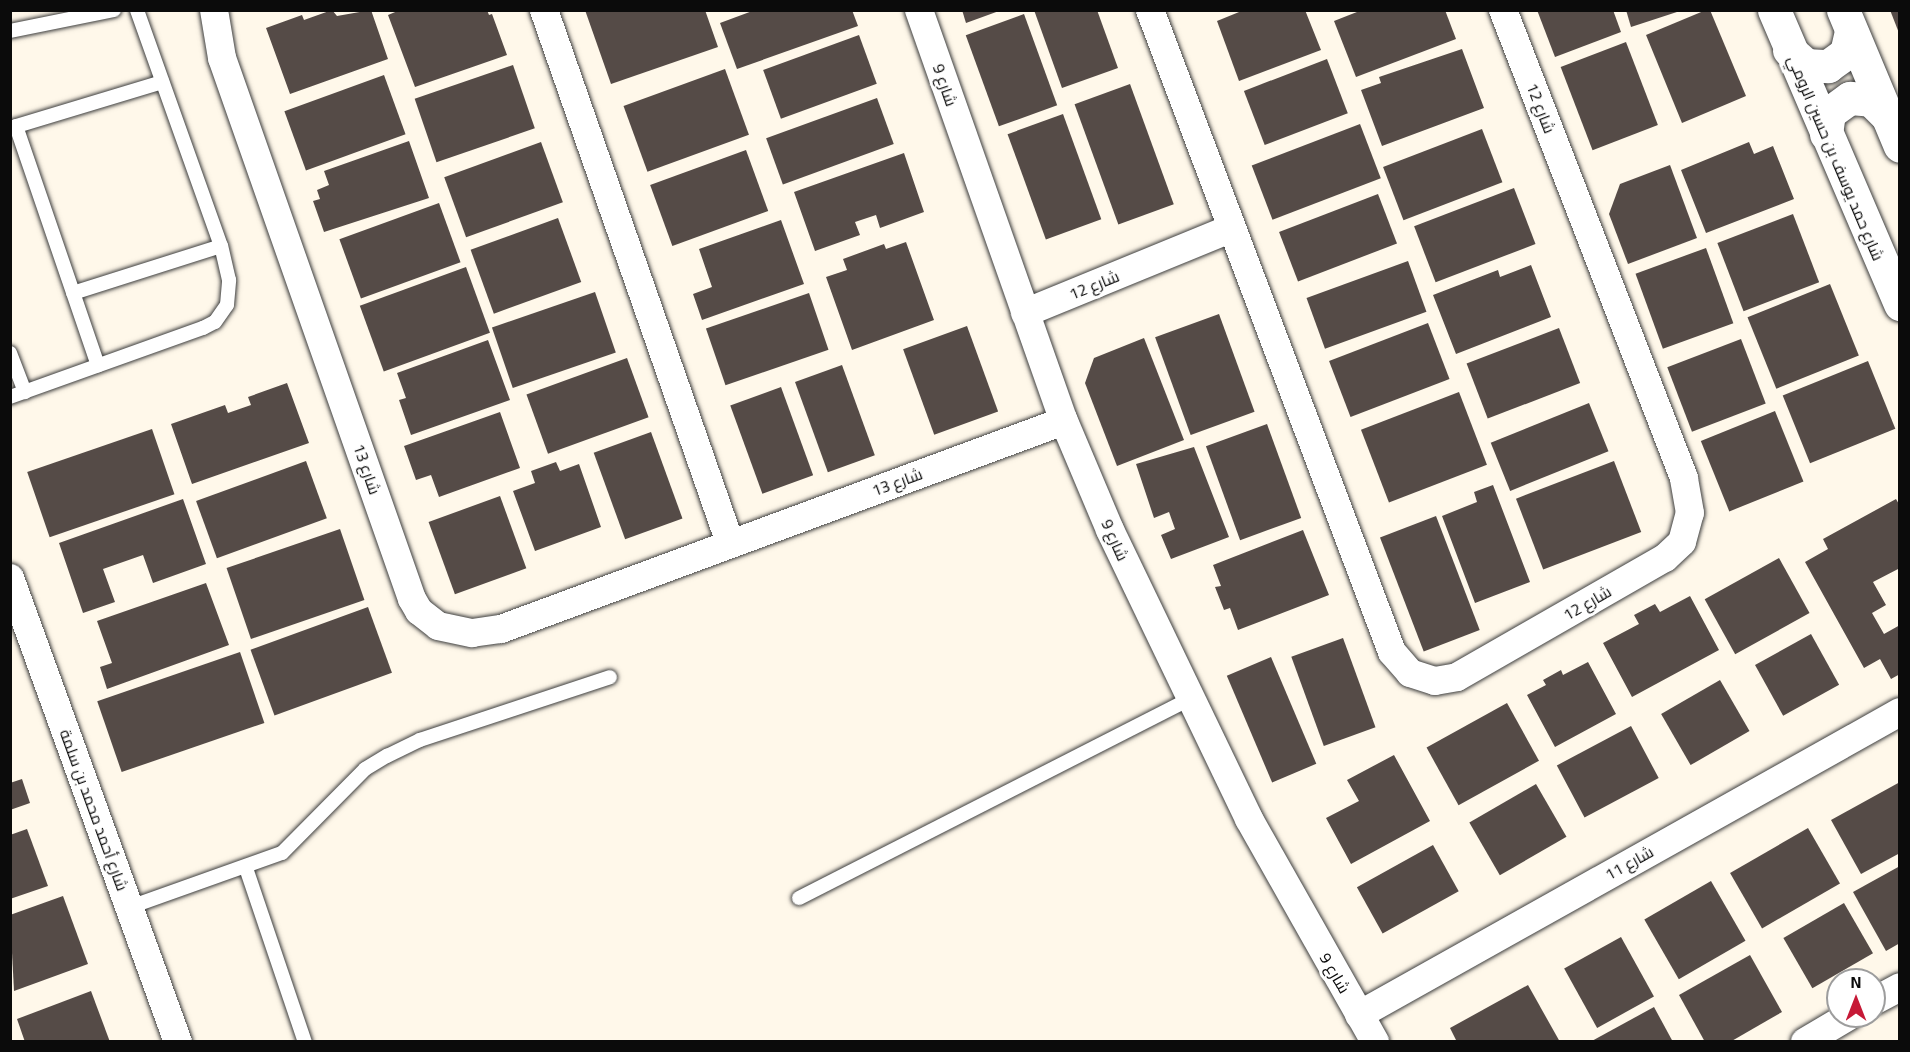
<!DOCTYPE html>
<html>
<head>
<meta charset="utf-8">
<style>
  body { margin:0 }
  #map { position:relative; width:1910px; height:1052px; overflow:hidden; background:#fff8ea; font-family:Georgia,Cairo,serif }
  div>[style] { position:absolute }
  .building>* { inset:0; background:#554b47; transform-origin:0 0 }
  .roads { filter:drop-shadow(0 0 2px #3e3e3e) drop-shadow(0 0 2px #3e3e3e) }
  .service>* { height:14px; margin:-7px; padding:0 7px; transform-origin:7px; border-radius:7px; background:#fff }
  .minor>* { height:28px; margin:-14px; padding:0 14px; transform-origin:14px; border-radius:14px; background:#fff }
  .tertiary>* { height:33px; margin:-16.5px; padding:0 16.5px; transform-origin:16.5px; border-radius:16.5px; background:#fff }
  span { translate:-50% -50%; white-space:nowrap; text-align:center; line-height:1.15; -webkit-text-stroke:6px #fff; paint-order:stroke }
  .street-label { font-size:16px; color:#0b0b0b }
  .frame { position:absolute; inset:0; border:12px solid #0b0b0b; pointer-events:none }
  .north { position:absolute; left:1826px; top:968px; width:60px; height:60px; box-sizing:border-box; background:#fff; border:2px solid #9d9d9d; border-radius:50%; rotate:0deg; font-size:16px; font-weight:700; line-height:24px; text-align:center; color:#0b0b0b }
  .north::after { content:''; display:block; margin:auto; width:21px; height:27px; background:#c61936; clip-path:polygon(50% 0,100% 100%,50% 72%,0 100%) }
</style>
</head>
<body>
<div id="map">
  <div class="building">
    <div style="clip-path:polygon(332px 10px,337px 16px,371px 10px,388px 59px,290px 94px,266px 28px,302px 15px,304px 20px)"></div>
    <div style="clip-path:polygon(400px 10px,487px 10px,489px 15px,492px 14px,507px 55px,415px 87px,388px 15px)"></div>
    <div style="clip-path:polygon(585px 10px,705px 10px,718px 47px,611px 84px)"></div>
    <div style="clip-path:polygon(755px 10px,852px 10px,858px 26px,737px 69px,720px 23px)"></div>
    <div style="clip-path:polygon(962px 10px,999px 10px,999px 11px,966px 23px)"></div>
    <div style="clip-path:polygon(1034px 10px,1097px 10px,1118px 68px,1062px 88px)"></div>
    <div style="clip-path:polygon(1244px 10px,1305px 10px,1321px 50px,1239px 81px,1217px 21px)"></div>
    <div style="clip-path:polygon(1362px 10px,1445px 10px,1456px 39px,1356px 77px,1334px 21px)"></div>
    <div style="clip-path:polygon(1537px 10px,1613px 10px,1621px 32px,1555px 57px)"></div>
    <div style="clip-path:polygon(1626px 10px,1680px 10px,1680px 11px,1631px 27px)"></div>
    <div style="clip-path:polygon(1706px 10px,1710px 10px,1746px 96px,1682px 123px,1646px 35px)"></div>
    <div style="clip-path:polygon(1890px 10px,1900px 10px,1900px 33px,1899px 33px)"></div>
    <div style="left:1024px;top:14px;width:97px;height:62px;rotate:70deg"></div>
    <div style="left:859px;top:35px;width:52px;height:102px;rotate:70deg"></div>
    <div style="left:1626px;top:42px;width:89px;height:70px;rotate:69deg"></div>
    <div style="clip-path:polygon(1462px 49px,1484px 108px,1382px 146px,1361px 90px,1381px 83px,1379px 77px)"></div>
    <div style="left:1327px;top:59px;width:58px;height:89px;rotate:69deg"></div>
    <div style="left:513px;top:65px;width:67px;height:104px;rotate:71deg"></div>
    <div style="left:725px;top:69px;width:70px;height:108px;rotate:70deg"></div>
    <div style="left:384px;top:75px;width:63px;height:106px;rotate:70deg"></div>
    <div style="left:1130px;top:84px;width:128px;height:59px;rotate:70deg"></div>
    <div style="left:877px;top:98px;width:49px;height:118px;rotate:70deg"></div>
    <div style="left:1063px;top:114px;width:112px;height:59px;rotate:70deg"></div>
    <div style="left:1360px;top:124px;width:58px;height:116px;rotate:69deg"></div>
    <div style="left:1482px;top:129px;width:57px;height:106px;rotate:69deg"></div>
    <div style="clip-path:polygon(409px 141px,429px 198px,324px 232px,313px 201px,320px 199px,317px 190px,329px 185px,324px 171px)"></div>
    <div style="left:541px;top:142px;width:64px;height:103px;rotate:70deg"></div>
    <div style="clip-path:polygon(1749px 142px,1754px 154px,1773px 146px,1794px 199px,1706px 233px,1681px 170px)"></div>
    <div style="left:746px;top:150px;width:65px;height:102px;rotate:70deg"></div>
    <div style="clip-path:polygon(904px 153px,924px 212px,880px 228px,876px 215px,855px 222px,860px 235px,815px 251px,794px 192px)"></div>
    <div style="clip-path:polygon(1670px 165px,1697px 238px,1628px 264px,1609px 214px,1620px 184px)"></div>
    <div style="left:1514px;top:188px;width:60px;height:107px;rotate:69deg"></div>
    <div style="left:1378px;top:194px;width:53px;height:106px;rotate:69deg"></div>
    <div style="left:439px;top:203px;width:63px;height:106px;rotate:70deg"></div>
    <div style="left:1793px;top:214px;width:73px;height:81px;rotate:69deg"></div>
    <div style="left:558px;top:218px;width:68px;height:93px;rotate:70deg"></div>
    <div style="clip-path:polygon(781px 220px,804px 284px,702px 320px,693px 294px,712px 287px,699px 249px)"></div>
    <div style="clip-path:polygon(906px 242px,934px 320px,852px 350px,826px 277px,847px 270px,843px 259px,884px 244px,886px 249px)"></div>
    <div style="left:1706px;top:248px;width:80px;height:75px;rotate:70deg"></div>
    <div style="left:1408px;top:261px;width:54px;height:108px;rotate:70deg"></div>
    <div style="clip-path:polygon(1531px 265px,1551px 317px,1456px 354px,1433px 295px,1498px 270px,1500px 277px)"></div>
    <div style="left:466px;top:267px;width:70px;height:113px;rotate:70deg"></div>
    <div style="left:1830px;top:284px;width:77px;height:89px;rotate:68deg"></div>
    <div style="left:595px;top:292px;width:64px;height:109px;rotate:71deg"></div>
    <div style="left:809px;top:293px;width:60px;height:109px;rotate:71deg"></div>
    <div style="left:1219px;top:314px;width:104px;height:68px;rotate:70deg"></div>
    <div style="left:1428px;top:323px;width:60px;height:106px;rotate:69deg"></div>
    <div style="left:967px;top:326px;width:91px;height:68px;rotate:70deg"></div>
    <div style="left:1559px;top:328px;width:59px;height:99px;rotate:69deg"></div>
    <div style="clip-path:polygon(1144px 338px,1184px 440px,1117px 466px,1085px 383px,1094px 358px)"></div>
    <div style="left:1741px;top:339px;width:69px;height:79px;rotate:69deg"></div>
    <div style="clip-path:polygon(488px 340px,510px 400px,411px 435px,399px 400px,406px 398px,397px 373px)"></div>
    <div style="left:627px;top:358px;width:63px;height:107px;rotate:70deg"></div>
    <div style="left:1868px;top:361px;width:73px;height:92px;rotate:68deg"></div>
    <div style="left:842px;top:365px;width:96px;height:50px;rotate:70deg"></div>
    <div style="clip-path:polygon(287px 383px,309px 443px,192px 484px,171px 424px,225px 405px,228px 413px,251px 405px,248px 397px)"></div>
    <div style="left:781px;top:387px;width:94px;height:54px;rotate:70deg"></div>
    <div style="left:1459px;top:392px;width:78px;height:105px;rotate:69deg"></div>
    <div style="left:1589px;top:403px;width:52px;height:106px;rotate:68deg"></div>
    <div style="left:1775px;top:411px;width:76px;height:80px;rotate:68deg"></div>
    <div style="clip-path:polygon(500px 412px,520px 468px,439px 497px,431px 475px,416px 480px,404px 446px)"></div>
    <div style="left:1267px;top:424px;width:100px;height:65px;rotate:70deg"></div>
    <div style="left:152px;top:429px;width:69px;height:132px;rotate:71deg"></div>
    <div style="left:651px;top:432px;width:92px;height:61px;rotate:70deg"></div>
    <div style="clip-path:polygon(1194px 447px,1229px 537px,1171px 559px,1161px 535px,1175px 529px,1169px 512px,1154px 518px,1136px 464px)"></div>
    <div style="left:306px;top:461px;width:61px;height:117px;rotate:70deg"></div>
    <div style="left:1614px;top:461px;width:76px;height:105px;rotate:69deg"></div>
    <div style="clip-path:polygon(556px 462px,560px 471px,579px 464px,601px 527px,535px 551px,513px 491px,535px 483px,531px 471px)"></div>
    <div style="clip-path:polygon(1493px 485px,1530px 582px,1475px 603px,1442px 516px,1477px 502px,1474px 492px)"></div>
    <div style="left:500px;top:496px;width:77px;height:76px;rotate:70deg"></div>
    <div style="clip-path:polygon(183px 499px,206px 564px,153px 583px,143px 555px,103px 569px,115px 602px,83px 613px,59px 543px)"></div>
    <div style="clip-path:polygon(1896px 499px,1900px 506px,1900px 568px,1873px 582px,1886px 605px,1872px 613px,1884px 634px,1900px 625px,1900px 674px,1891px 679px,1880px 659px,1864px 668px,1805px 562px,1828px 549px,1823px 539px)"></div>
    <div style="left:1436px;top:516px;width:122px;height:60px;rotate:69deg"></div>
    <div style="left:340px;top:529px;width:75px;height:120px;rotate:71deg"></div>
    <div style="clip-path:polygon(1303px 530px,1329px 595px,1238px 630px,1230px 608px,1224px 610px,1215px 587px,1221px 586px,1213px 565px)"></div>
    <div style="left:1779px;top:558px;width:63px;height:85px;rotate:61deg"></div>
    <div style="clip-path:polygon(206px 583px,229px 645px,107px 689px,100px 667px,112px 663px,97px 621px)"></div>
    <div style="clip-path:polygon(1690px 596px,1719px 650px,1632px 697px,1603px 643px,1639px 624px,1634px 615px,1655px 604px,1660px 612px)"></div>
    <div style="left:368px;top:607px;width:70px;height:125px;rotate:70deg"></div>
    <div style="left:1811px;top:634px;width:58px;height:64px;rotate:61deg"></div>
    <div style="left:1343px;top:638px;width:95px;height:55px;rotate:70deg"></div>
    <div style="left:240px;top:652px;width:75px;height:151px;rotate:71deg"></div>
    <div style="left:1271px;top:657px;width:116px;height:48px;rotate:67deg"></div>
    <div style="clip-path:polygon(1588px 662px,1616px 714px,1555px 747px,1527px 695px,1546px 685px,1543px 680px,1561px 670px,1563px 675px)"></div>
    <div style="left:1720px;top:680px;width:59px;height:68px;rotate:60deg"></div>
    <div style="left:1507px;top:703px;width:66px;height:92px;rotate:61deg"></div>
    <div style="left:1631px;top:726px;width:59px;height:84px;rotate:62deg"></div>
    <div style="clip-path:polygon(1394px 755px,1430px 821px,1351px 864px,1326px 818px,1359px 801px,1347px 780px)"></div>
    <div style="clip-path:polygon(22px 779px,30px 803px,10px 810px,10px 783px)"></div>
    <div style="clip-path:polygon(1900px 782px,1900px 853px,1861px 874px,1831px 820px)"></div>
    <div style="left:1536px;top:784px;width:61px;height:77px;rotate:60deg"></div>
    <div style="left:1808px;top:828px;width:64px;height:90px;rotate:60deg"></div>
    <div style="clip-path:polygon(27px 829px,48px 886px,10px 899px,10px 835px)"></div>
    <div style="left:1433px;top:845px;width:53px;height:87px;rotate:61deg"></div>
    <div style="clip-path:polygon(1900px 866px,1900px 943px,1886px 951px,1853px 892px)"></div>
    <div style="left:1711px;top:881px;width:69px;height:77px;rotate:60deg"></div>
    <div style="clip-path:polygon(63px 896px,88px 964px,14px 991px,10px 915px)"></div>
    <div style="left:1844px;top:903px;width:58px;height:70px;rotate:60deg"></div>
    <div style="left:1621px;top:937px;width:68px;height:65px;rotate:61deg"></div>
    <div style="clip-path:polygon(1750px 955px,1782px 1012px,1730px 1042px,1705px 1042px,1679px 995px)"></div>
    <div style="clip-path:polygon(1528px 985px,1560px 1042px,1457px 1042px,1450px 1028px)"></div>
    <div style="clip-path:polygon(91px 991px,110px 1042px,25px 1042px,17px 1019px)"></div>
    <div style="clip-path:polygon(1654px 1007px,1673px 1042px,1590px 1042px)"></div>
  </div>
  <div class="roads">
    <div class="service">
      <div style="left:10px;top:31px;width:106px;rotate:-11.4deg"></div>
      <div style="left:16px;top:126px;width:253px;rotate:71.1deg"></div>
      <div style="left:10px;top:128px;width:159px;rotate:-16.8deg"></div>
      <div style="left:73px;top:293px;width:155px;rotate:-17.6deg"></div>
      <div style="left:10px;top:353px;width:42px;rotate:69deg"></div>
      <div style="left:10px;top:397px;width:205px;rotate:-19.7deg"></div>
      <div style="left:203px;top:328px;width:13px;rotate:-27deg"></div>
      <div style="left:215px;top:322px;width:21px;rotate:-55deg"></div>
      <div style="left:227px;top:305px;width:25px;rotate:-85deg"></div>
      <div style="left:229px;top:280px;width:35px;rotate:-103deg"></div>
      <div style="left:221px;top:246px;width:251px;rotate:-109.6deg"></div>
      <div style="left:246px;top:868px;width:184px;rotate:71.3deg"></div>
      <div style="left:799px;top:898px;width:438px;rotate:-27deg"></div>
      <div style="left:130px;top:907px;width:161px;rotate:-19.6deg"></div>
      <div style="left:282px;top:853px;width:118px;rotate:-45.3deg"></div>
      <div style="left:365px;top:769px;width:26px;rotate:-31deg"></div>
      <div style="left:387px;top:756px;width:37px;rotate:-26deg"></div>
      <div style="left:420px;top:740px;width:200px;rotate:-18.3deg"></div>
    </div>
    <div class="minor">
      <div style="left:214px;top:10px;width:49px;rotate:80.5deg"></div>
      <div style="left:222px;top:58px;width:573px;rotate:70.65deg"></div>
      <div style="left:412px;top:599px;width:14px;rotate:60deg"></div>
      <div style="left:419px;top:611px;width:24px;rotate:38deg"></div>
      <div style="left:438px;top:626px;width:35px;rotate:12deg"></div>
      <div style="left:472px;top:633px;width:29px;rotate:-8deg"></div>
      <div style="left:501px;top:629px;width:600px;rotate:-20.28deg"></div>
      <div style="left:544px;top:10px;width:565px;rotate:70.76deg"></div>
      <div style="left:919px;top:10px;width:436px;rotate:70.6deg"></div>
      <div style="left:1064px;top:421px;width:118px;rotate:67.1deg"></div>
      <div style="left:1110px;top:530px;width:321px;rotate:64.3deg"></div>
      <div style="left:1249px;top:819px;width:256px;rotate:60.5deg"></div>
      <div style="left:1150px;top:10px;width:686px;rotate:69.35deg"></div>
      <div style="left:1392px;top:652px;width:28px;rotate:49deg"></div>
      <div style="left:1410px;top:673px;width:26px;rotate:18deg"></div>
      <div style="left:1435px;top:681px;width:22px;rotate:-10deg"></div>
      <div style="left:1457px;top:677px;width:240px;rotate:-29.8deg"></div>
      <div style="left:1665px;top:558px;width:23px;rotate:-43deg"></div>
      <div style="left:1682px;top:542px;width:30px;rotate:-75deg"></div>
      <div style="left:1690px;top:513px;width:36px;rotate:-100deg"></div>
      <div style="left:1684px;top:478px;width:502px;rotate:-111.14deg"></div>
      <div style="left:1025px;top:313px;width:222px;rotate:-22.3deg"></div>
      <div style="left:10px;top:578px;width:493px;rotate:70.1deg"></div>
      <div style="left:1874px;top:1001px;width:30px;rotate:-28deg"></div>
      <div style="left:1359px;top:1015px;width:620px;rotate:-29.25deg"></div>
      <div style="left:1805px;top:1042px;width:51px;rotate:-30.6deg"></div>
    </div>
    <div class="tertiary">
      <div style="left:1774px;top:10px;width:320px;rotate:66.8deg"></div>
      <div style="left:1843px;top:10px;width:147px;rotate:67.3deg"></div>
      <div style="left:1789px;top:50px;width:23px;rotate:41deg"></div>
      <div style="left:1806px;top:65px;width:22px;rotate:3deg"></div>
      <div style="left:1828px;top:66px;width:22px;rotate:-36deg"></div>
      <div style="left:1846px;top:53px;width:22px;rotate:-77deg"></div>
      <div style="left:1826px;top:134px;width:21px;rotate:-82deg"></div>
      <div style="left:1829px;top:113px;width:26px;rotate:-36deg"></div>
      <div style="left:1850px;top:98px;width:21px;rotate:5deg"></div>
      <div style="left:1871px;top:100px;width:21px;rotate:45deg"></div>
    </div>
  </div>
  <div class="street-label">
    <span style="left:945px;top:85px;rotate:71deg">شارع 9</span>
    <span style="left:1541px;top:108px;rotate:69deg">شارع 12</span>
    <span style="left:1836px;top:158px;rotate:67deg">شارع حمد يوسف بن حسين الرومي</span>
    <span style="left:1094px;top:285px;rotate:-22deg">شارع 12</span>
    <span style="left:367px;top:469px;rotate:71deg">شارع 13</span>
    <span style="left:897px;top:482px;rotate:-20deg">شارع 13</span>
    <span style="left:1115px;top:540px;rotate:66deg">شارع 9</span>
    <span style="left:1587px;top:603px;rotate:-30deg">شارع 12</span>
    <span style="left:94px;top:810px;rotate:70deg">شارع أحمد محمد بن سلمة</span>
    <span style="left:1629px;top:863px;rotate:-29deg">شارع 11</span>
    <span style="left:1335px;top:973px;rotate:60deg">شارع 9</span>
  </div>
  <div class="frame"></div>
  <div class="north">N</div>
</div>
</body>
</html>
